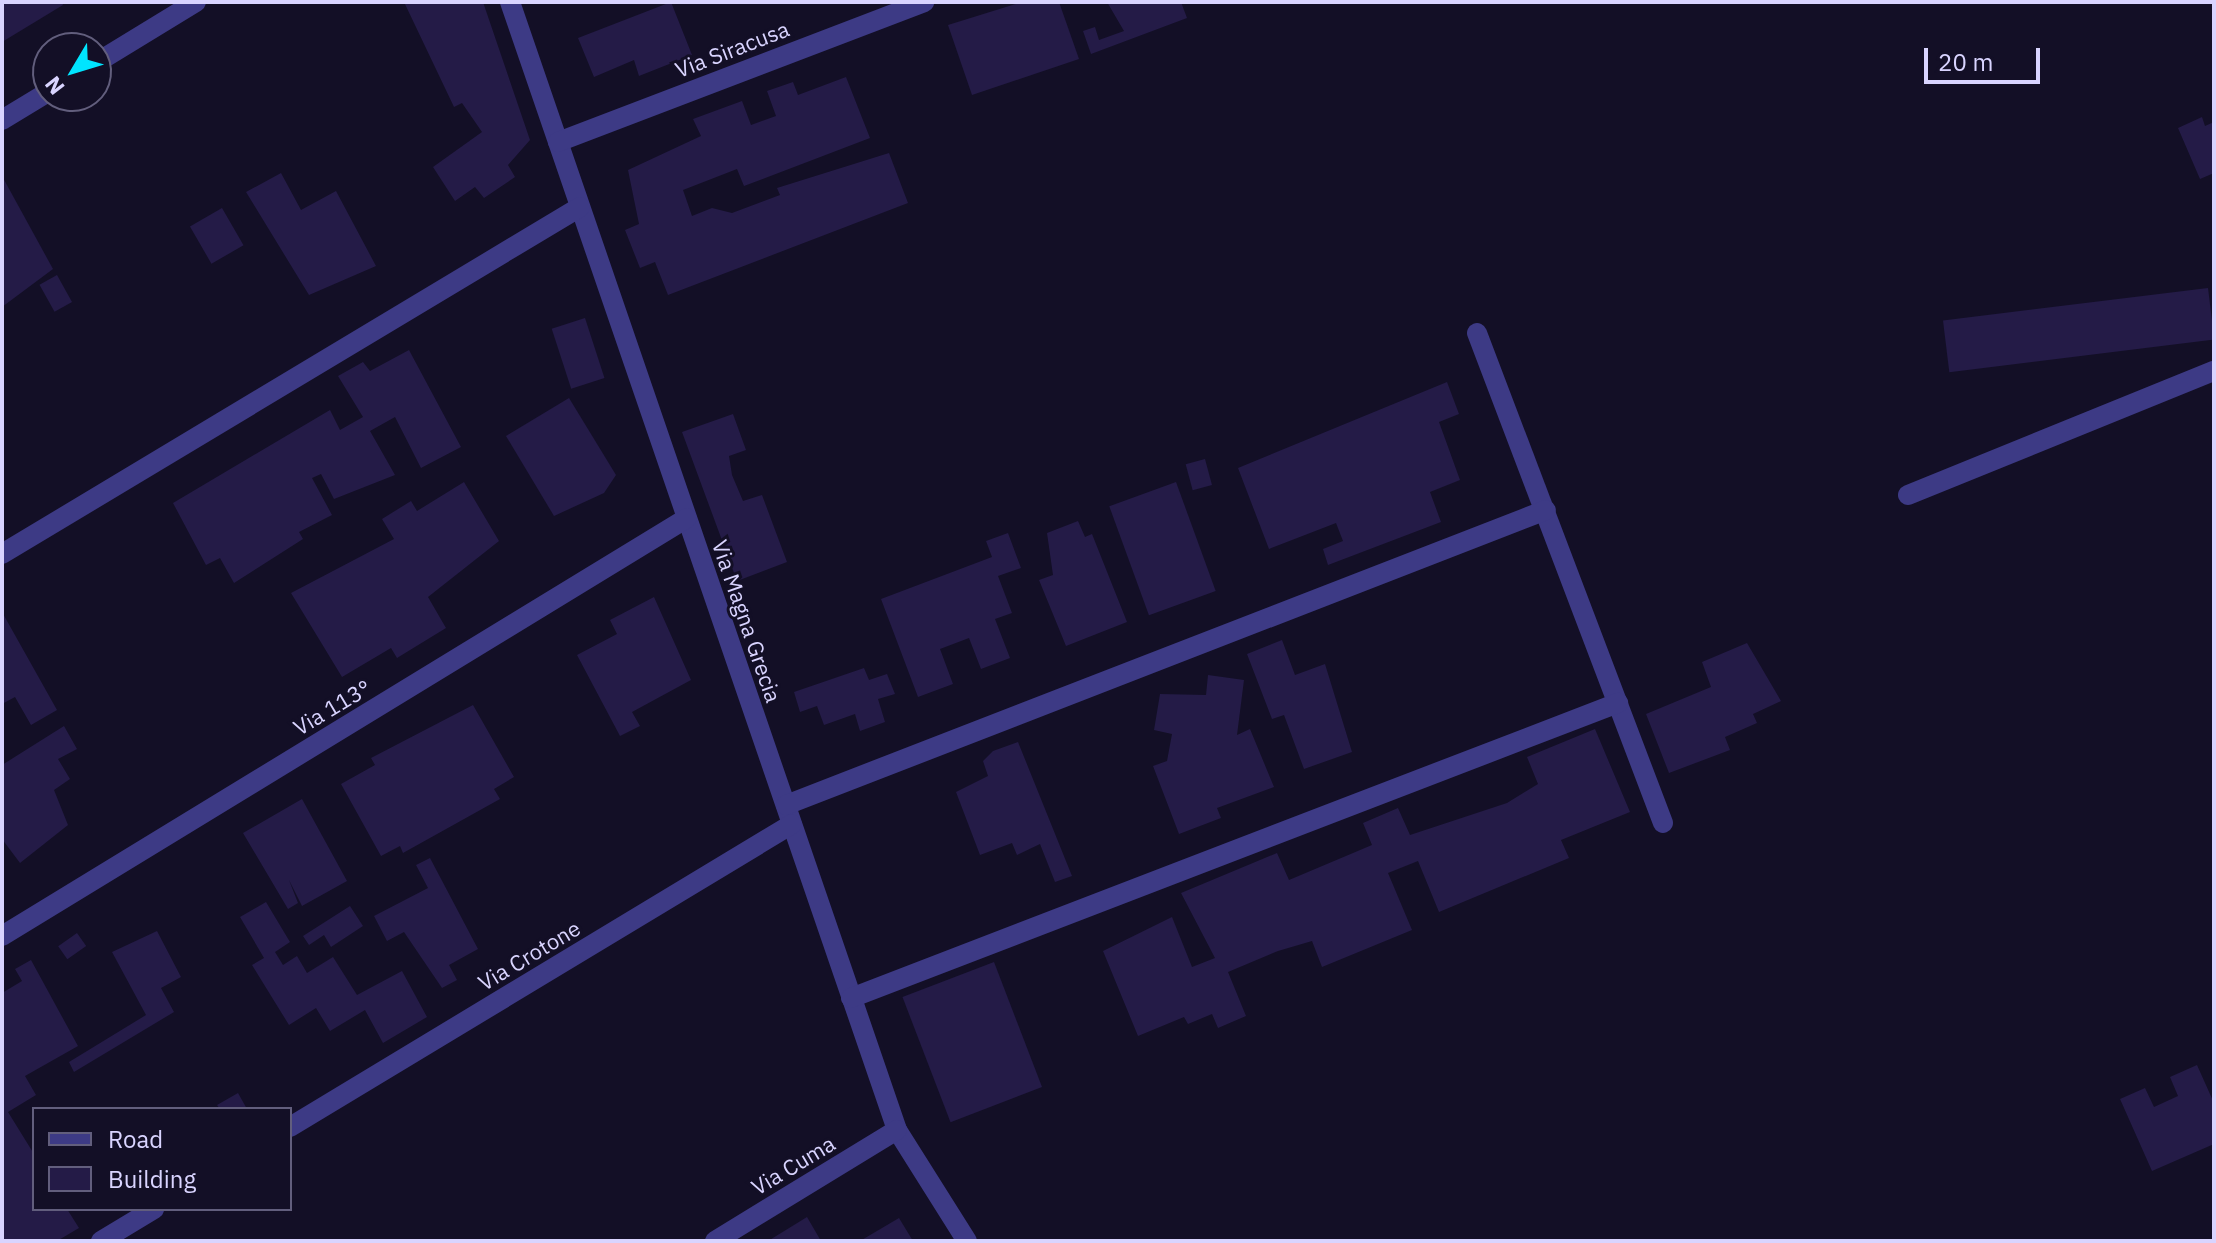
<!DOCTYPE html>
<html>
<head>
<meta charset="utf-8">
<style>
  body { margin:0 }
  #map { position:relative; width:2216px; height:1243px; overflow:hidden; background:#130f26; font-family:"IBM Plex Sans",sans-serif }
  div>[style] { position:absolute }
  .building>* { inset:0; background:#241b47; transform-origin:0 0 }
  .minor>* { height:20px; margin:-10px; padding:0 10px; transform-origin:10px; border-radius:10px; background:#3d3a85 }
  span { translate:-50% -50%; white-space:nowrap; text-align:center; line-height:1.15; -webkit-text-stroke:6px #130f26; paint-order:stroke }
  .street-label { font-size:22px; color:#d9d4ff }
  .frame { position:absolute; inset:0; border:4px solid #d9d4ff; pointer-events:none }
  .legend { position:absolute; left:32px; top:1107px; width:260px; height:104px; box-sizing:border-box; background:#130f26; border:2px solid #625e7d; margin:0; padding:10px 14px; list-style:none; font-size:24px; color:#d9d4ff }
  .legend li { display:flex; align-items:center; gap:16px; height:40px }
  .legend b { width:40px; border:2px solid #625e7d }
  .north { position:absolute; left:32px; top:32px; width:80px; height:80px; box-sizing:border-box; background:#130f26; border:2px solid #625e7d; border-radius:50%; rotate:232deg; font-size:22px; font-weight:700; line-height:32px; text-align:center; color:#d9d4ff }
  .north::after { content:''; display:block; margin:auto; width:28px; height:36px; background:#00e5ff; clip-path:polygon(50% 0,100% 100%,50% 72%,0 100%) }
  .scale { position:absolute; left:1924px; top:48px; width:116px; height:36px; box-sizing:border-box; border:4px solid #d9d4ff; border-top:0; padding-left:10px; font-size:24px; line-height:28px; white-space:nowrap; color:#d9d4ff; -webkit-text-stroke:6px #130f26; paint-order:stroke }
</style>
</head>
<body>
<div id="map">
  <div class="building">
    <div style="clip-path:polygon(2px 2px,62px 2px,63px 5px,2px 42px)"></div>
    <div style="clip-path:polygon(404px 2px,483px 2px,530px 140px,508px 165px,515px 177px,484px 198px,475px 187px,455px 201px,433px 167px,482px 132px,462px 103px,454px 107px)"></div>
    <div style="clip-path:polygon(671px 2px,692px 55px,639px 76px,634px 60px,594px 77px,578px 38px)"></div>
    <div style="clip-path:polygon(1022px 2px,1059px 2px,1079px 59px,972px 95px,948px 25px)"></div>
    <div style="clip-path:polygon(1107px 2px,1181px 2px,1187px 18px,1091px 54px,1083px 31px,1095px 27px,1099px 40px,1124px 31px)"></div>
    <div style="clip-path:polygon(846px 77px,870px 138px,744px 186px,737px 169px,683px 190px,692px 216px,712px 208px,732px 213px,780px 195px,777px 188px,889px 153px,908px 203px,668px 295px,655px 262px,640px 268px,625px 230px,639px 224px,628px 170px,701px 136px,693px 119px,742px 101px,751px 125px,776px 116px,767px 91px,793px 82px,798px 95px)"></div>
    <div style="clip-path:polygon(2202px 117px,2205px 126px,2214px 122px,2214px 173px,2200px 179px,2178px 128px)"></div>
    <div style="clip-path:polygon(281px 173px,301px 210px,336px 191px,376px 266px,309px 295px,246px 192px)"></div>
    <div style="clip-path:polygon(2px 176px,53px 269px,2px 307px)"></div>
    <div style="left:222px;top:208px;width:43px;height:37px;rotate:60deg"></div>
    <div style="left:57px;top:275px;width:31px;height:20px;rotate:61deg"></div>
    <div style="left:2208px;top:288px;width:52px;height:267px;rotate:83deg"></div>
    <div style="left:585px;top:318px;width:63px;height:35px;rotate:72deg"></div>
    <div style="clip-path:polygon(409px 350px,461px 447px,421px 468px,395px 417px,370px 431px,395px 475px,334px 499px,321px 474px,312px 478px,332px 515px,299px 532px,303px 539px,234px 583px,220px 558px,206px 565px,173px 503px,330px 410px,340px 430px,363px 417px,338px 376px,363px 362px,370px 371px)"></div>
    <div style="clip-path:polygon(1447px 382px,1459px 414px,1439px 422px,1460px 480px,1430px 492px,1441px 522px,1328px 565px,1323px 549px,1343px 541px,1336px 523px,1269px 549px,1238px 468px)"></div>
    <div style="clip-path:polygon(569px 398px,616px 475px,604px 493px,554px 516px,506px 436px)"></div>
    <div style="clip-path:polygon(733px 414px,746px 450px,729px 456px,732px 475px,743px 501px,762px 495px,787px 562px,737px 581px,682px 432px)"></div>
    <div style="left:1205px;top:459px;width:27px;height:20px;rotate:75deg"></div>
    <div style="clip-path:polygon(464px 482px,499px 541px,428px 597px,446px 628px,397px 658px,391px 648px,342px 677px,291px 593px,394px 539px,382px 519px,411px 501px,417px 511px)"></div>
    <div style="left:1176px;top:482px;width:116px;height:71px;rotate:70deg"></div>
    <div style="clip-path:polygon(1078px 521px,1085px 537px,1092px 534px,1127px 622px,1066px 646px,1039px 580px,1053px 575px,1047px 533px)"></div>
    <div style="clip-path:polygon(1008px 533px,1021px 568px,998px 576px,1012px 613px,995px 619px,1010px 658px,981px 669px,969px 638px,940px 649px,953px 684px,918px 697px,881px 599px,992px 557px,986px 541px)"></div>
    <div style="clip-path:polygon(654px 597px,691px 680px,632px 712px,640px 726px,620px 736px,577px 655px,617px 634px,610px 620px)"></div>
    <div style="clip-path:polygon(2px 612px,57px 710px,31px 725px,15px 697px,2px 704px)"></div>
    <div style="clip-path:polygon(1282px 640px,1295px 675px,1325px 664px,1352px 752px,1304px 769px,1284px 715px,1272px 719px,1247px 654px)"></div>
    <div style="clip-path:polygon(1747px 643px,1781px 701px,1753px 714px,1757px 723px,1725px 737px,1730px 750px,1669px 773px,1646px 714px,1711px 687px,1702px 662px)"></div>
    <div style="clip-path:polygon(864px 668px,869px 680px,887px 674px,895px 694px,878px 699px,885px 722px,860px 731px,855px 714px,824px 725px,817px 706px,800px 712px,794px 692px)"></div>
    <div style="clip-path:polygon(1208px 675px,1244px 680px,1237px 735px,1250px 729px,1274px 787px,1217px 808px,1221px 818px,1179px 834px,1153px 766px,1167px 761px,1172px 734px,1154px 730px,1160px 694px,1206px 695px)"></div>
    <div style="clip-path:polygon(473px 705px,514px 777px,494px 789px,500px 799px,403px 853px,400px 846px,381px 856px,341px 784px,375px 765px,371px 758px)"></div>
    <div style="clip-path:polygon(64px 726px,77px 749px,58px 759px,70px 779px,54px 790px,68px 825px,20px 863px,2px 839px,2px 765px)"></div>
    <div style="clip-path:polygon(1595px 729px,1630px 812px,1561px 840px,1569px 858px,1439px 912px,1418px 861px,1388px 873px,1412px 930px,1322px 967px,1312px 941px,1278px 951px,1228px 972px,1246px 1016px,1218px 1028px,1212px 1014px,1188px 1024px,1184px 1017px,1138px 1036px,1103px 951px,1172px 917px,1192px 967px,1215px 958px,1181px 893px,1277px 853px,1289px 880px,1372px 845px,1363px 823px,1398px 808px,1410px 835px,1507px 803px,1538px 784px,1527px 757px)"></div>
    <div style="clip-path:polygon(1018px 742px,1072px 876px,1055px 882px,1040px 844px,1017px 855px,1012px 843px,980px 855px,956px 792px,988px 776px,983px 761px,993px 751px)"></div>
    <div style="clip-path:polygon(302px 799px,347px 881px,302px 906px,289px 880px,298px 903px,288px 909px,243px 833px)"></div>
    <div style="clip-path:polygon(430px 858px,478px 949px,449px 965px,457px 980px,442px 988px,404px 932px,387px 941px,374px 916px,428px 888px,416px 865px)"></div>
    <div style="clip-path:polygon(266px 902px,290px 942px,275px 952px,283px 965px,297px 956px,307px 973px,333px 957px,357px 995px,402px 971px,427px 1017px,383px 1043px,365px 1010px,330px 1031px,316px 1008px,289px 1025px,252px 965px,264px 958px,240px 917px)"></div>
    <div style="clip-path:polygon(350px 906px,363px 926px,331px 947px,324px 935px,309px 945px,303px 936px)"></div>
    <div style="clip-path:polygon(157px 931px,181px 977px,161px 988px,174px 1012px,74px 1072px,69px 1062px,146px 1015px,112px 952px)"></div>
    <div style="left:77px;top:933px;width:16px;height:23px;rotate:55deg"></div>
    <div style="clip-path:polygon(31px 960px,78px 1046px,25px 1076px,36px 1095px,8px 1112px,34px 1154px,34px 1209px,67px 1209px,79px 1228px,57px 1241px,2px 1241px,2px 993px,22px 981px,15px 969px)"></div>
    <div style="left:994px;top:962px;width:134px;height:98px;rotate:69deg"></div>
    <div style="clip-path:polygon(2197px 1065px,2214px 1103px,2214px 1144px,2152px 1171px,2120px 1099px,2145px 1088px,2154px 1107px,2178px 1096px,2170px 1077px)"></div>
    <div style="clip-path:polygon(238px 1093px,247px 1109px,220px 1109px,217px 1105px)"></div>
    <div style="clip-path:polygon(807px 1217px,821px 1241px,768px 1241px)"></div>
    <div style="clip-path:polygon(899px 1218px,913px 1241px,860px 1241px)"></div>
  </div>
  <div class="minor">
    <div style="left:510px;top:2px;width:1193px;rotate:71.06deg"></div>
    <div style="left:897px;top:1130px;width:131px;rotate:57.8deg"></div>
    <div style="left:96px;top:63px;width:117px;rotate:-31.4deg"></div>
    <div style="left:2px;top:120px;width:54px;rotate:-31.3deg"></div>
    <div style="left:558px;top:142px;width:392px;rotate:-20.9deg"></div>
    <div style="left:1477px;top:333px;width:524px;rotate:69.21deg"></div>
    <div style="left:1908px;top:495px;width:330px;rotate:-22.1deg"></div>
    <div style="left:2px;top:554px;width:674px;rotate:-30.98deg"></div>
    <div style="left:786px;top:805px;width:815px;rotate:-21.21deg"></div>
    <div style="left:2px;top:936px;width:802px;rotate:-31.39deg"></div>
    <div style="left:851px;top:998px;width:822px;rotate:-21.04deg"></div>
    <div style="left:290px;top:1127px;width:586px;rotate:-31.11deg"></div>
    <div style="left:101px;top:1241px;width:62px;rotate:-31.1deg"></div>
    <div style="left:715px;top:1241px;width:213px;rotate:-31.4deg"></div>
  </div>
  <div class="street-label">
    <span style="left:732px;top:49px;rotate:-21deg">Via Siracusa</span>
    <span style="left:747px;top:621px;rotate:71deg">Via Magna Grecia</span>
    <span style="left:332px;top:707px;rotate:-31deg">Via 113°</span>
    <span style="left:529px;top:955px;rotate:-31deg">Via Crotone</span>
    <span style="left:793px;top:1165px;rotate:-31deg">Via Cuma</span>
  </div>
  <div class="frame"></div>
  <ul class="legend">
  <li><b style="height:10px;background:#3d3a85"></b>Road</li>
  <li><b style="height:22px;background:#241b47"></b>Building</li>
  </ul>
  <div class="north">N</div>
  <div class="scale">20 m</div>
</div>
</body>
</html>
